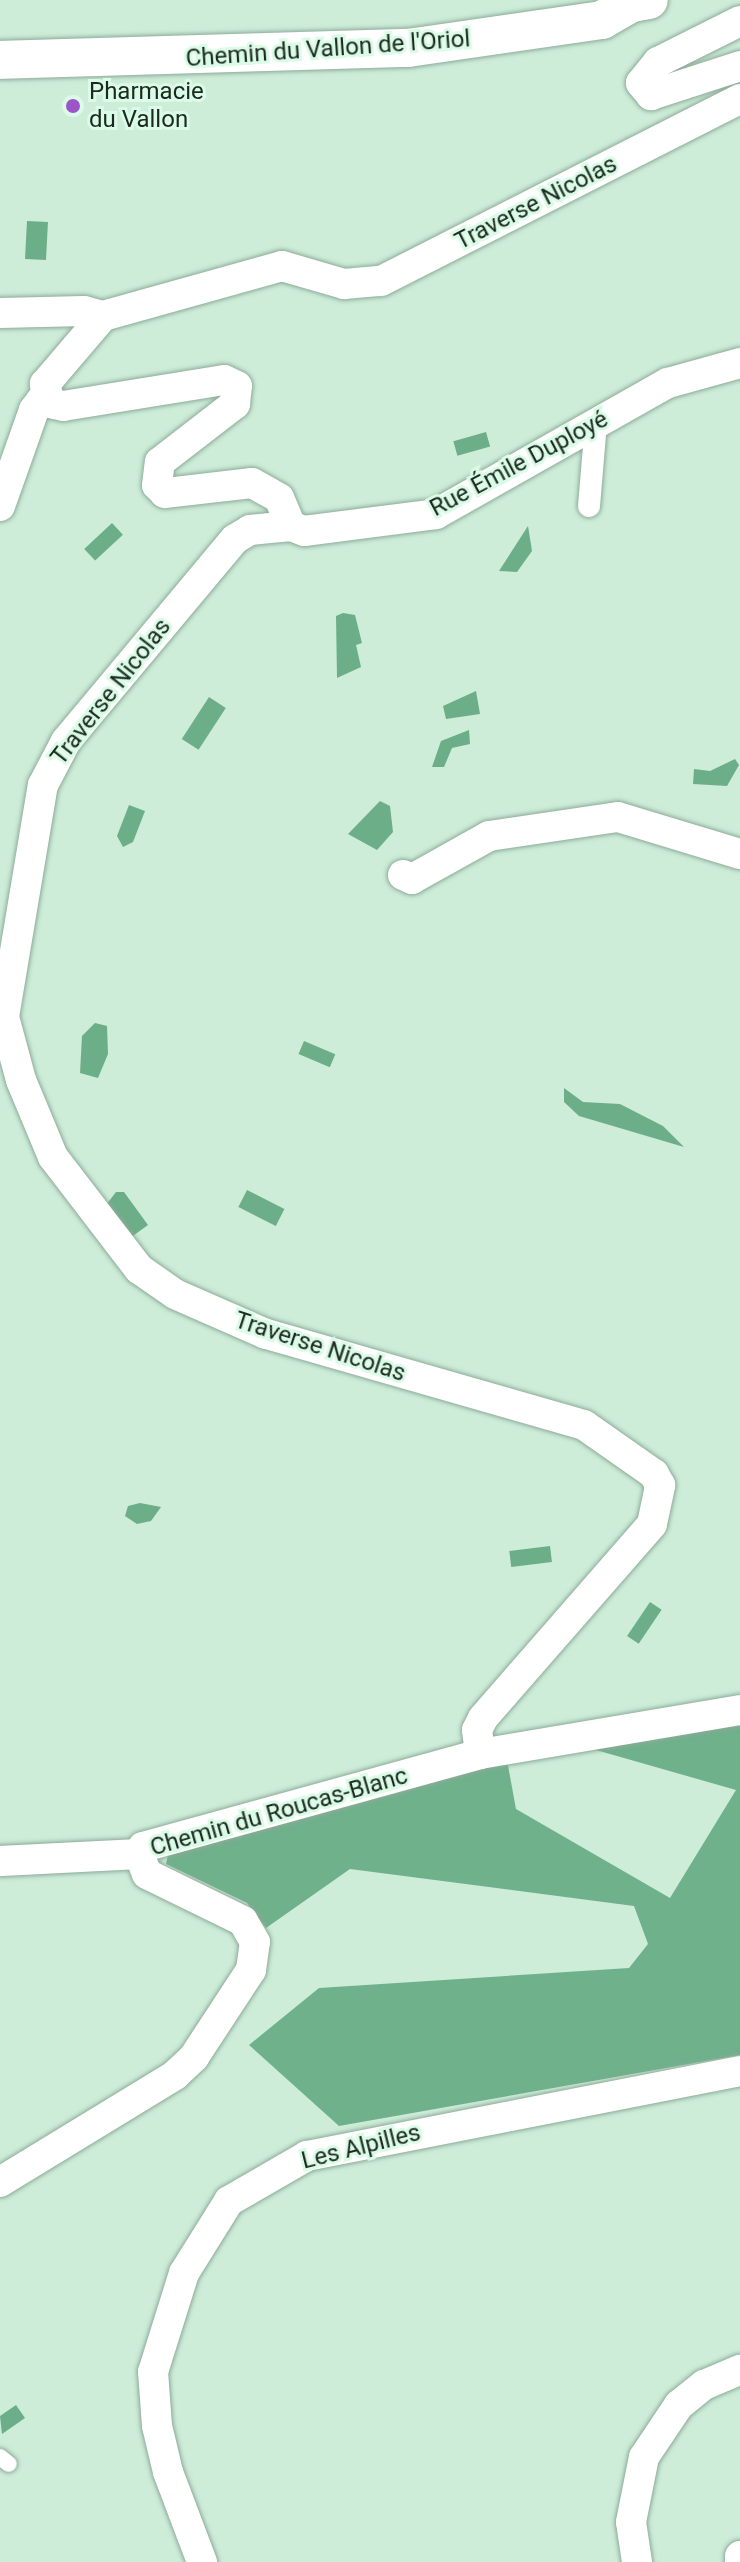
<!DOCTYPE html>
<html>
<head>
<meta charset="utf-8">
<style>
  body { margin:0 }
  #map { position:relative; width:740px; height:2562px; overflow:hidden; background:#cdedd9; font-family:Roboto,sans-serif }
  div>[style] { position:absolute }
  .forest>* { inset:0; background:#6fb18b }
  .water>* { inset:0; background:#6cae88; transform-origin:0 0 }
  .roads { filter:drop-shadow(0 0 2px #8dab98) drop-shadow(0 0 2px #8dab98) }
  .service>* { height:16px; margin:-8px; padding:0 8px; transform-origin:8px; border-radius:8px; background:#fff }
  .pedestrian>* { height:22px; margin:-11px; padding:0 11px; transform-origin:11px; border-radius:11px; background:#fff }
  .minor>* { height:30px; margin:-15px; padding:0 15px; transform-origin:15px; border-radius:15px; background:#fff }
  .tertiary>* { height:38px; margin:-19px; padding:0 19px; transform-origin:19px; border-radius:19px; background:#fff }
  .dots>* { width:22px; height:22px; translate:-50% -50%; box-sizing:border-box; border:4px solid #dafbe6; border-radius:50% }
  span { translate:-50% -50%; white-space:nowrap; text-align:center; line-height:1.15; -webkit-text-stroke:6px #dafbe6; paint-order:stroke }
  .street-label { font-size:24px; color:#1c2821 }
  .poi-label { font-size:24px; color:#1c2821 }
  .left { translate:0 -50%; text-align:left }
</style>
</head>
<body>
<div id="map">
  <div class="forest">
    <div style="clip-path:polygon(740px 1723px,740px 2055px,339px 2126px,249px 2045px,319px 1988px,629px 1968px,648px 1944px,634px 1906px,350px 1869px,266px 1928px,247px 1903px,166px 1864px,169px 1850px,507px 1760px,516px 1809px,670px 1898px,736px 1790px,589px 1748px)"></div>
  </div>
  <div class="water">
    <div style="left:27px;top:221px;width:21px;height:38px;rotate:3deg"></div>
    <div style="left:486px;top:432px;width:15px;height:34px;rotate:74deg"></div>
    <div style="left:112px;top:523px;width:16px;height:38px;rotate:47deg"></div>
    <div style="clip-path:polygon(528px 526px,532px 551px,517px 572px,499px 571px)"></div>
    <div style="clip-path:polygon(343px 613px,355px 615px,362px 643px,356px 645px,361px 667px,337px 678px,336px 616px)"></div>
    <div style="clip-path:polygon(476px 691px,480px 714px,446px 719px,443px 706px)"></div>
    <div style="left:209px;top:697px;width:20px;height:50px;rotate:33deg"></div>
    <div style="clip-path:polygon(469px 730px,470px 744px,452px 748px,444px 767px,432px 767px,441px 741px)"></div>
    <div style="clip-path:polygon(735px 759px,739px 765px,727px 786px,693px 784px,694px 769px,710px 771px)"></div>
    <div style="clip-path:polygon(380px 801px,390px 806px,393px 832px,377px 850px,348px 834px)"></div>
    <div style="clip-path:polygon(129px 805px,145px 811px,133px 842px,123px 847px,117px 836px)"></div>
    <div style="clip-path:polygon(95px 1023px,107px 1026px,108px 1054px,98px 1078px,80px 1073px,82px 1036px)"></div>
    <div style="left:304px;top:1041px;width:34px;height:14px;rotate:23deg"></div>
    <div style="clip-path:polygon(564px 1088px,583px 1102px,620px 1104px,663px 1126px,684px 1147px,579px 1116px,564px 1102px)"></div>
    <div style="left:247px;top:1190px;width:42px;height:19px;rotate:27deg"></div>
    <div style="clip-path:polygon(116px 1192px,124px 1192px,148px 1225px,130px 1238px,106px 1205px)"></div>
    <div style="clip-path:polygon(140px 1503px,161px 1507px,151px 1521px,137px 1524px,125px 1516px,128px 1506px)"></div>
    <div style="left:550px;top:1546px;width:16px;height:41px;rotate:83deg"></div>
    <div style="left:650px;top:1602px;width:14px;height:41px;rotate:34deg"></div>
    <div style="clip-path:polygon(16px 2405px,25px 2418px,2px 2434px,0 2416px)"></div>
  </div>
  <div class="roads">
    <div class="service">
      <div style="left:0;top:2457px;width:11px;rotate:38deg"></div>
    </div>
    <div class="pedestrian">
      <div style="left:589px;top:506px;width:83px;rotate:-85.2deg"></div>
    </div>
    <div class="minor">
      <div style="left:740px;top:21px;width:92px;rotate:153.4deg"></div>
      <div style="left:658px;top:62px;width:27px;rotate:129deg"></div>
      <div style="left:641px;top:83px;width:16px;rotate:50deg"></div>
      <div style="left:651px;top:95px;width:94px;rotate:-18deg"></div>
      <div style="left:0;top:313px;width:84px;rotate:-1.4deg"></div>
      <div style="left:84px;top:311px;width:20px;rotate:15deg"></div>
      <div style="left:0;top:506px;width:102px;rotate:-70.5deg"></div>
      <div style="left:34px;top:410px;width:19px;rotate:-54deg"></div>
      <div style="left:291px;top:526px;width:14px;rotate:21deg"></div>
      <div style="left:304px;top:531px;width:133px;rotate:-7.3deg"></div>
      <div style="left:436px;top:514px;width:266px;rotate:-29.5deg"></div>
      <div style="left:668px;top:383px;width:75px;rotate:-15.5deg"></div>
      <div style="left:403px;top:875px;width:10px;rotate:24deg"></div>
      <div style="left:412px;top:879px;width:88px;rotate:-29.2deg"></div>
      <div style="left:489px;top:836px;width:130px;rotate:-8.4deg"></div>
      <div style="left:618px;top:817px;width:127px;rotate:16.9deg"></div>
      <div style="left:480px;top:1754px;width:24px;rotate:-97deg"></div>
      <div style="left:477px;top:1730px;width:13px;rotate:-63deg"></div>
      <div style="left:483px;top:1718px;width:257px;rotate:-48.9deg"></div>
      <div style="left:652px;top:1524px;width:40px;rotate:-78deg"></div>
      <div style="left:660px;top:1485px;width:13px;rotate:-119deg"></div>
      <div style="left:654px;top:1474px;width:85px;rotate:-145deg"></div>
      <div style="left:584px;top:1425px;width:331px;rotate:-164deg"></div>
      <div style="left:266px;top:1334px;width:99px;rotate:-156.3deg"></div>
      <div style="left:175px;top:1294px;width:44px;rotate:-145.2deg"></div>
      <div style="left:139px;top:1269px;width:141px;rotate:-127.5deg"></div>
      <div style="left:53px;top:1157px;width:83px;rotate:-112.6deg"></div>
      <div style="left:21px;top:1080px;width:65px;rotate:-105.1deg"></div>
      <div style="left:4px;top:1017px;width:235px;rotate:-80.5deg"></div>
      <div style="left:43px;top:785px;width:50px;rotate:-62.4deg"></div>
      <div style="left:66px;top:741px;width:263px;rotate:-50.1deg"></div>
      <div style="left:235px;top:539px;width:17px;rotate:-31deg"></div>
      <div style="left:250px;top:530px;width:41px;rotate:-5.6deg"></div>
      <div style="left:291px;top:526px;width:30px;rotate:-113deg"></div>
      <div style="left:279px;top:498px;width:31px;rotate:-151deg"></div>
      <div style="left:252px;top:483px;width:88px;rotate:173.4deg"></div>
      <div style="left:165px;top:493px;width:11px;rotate:-135deg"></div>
      <div style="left:157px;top:485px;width:23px;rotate:-83deg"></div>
      <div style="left:160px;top:462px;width:95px;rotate:-37.7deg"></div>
      <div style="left:235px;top:404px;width:18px;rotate:-84deg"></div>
      <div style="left:237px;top:386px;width:14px;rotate:-155deg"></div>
      <div style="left:224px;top:380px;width:163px;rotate:170.8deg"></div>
      <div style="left:63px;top:406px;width:13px;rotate:-167deg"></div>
      <div style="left:50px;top:403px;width:20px;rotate:-105deg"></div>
      <div style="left:45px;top:384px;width:89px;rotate:-49.5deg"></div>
      <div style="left:103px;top:316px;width:186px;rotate:-15.6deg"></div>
      <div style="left:282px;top:266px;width:65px;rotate:16.2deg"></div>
      <div style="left:344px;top:284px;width:37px;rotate:-5deg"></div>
      <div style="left:381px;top:281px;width:402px;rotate:-26.9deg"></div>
      <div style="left:0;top:1861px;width:139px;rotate:-2.9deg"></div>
      <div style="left:0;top:2182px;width:205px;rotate:-31.4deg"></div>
      <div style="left:175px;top:2075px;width:26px;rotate:-43deg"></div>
      <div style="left:194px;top:2057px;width:104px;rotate:-56.8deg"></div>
      <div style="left:251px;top:1970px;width:28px;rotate:-82deg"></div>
      <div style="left:255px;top:1942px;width:24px;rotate:-120deg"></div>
      <div style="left:243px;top:1921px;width:107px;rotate:-153.9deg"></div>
      <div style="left:147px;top:1874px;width:22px;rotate:-112deg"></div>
      <div style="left:139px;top:1854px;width:8px;rotate:-60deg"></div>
      <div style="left:143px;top:1847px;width:350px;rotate:-15.4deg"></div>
      <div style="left:480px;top:1754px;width:264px;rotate:-9.6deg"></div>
      <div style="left:202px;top:2562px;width:96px;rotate:-110.7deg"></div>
      <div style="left:168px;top:2472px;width:47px;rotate:-103.4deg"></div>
      <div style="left:157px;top:2426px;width:54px;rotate:-94.2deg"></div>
      <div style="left:153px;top:2372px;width:104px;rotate:-72.6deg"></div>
      <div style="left:184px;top:2273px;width:85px;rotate:-58deg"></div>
      <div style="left:229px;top:2201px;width:90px;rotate:-30deg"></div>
      <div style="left:307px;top:2156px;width:441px;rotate:-11.1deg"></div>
      <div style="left:637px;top:2562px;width:40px;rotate:-98.5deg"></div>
      <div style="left:631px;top:2522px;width:66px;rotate:-78.7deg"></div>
      <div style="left:644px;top:2457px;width:63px;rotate:-56.1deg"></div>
      <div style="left:679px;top:2405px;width:32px;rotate:-39deg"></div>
      <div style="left:704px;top:2385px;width:39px;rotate:-23deg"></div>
      <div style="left:740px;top:2562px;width:6px;rotate:-90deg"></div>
    </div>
    <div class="tertiary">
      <div style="left:0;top:60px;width:408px;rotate:-1.7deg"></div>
      <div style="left:408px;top:48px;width:196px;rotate:-8.2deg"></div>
      <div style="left:602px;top:20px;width:34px;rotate:-30deg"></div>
      <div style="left:632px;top:3px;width:17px;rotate:-10deg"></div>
    </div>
  </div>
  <div class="dots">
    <div style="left:73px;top:106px;background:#9c55c9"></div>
  </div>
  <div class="street-label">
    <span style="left:328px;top:49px;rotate:-4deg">Chemin du Vallon de l'Oriol</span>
    <span style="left:536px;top:203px;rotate:-27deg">Traverse Nicolas</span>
    <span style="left:519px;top:464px;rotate:-28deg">Rue Émile Duployé</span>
    <span style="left:111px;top:692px;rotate:-52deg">Traverse Nicolas</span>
    <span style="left:320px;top:1347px;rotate:18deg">Traverse Nicolas</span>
    <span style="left:279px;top:1812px;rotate:-16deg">Chemin du Roucas-Blanc</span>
    <span style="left:361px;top:2147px;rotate:-14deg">Les Alpilles</span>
  </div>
  <div class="poi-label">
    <span class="left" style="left:89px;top:106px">Pharmacie<br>du Vallon</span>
  </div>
</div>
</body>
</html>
